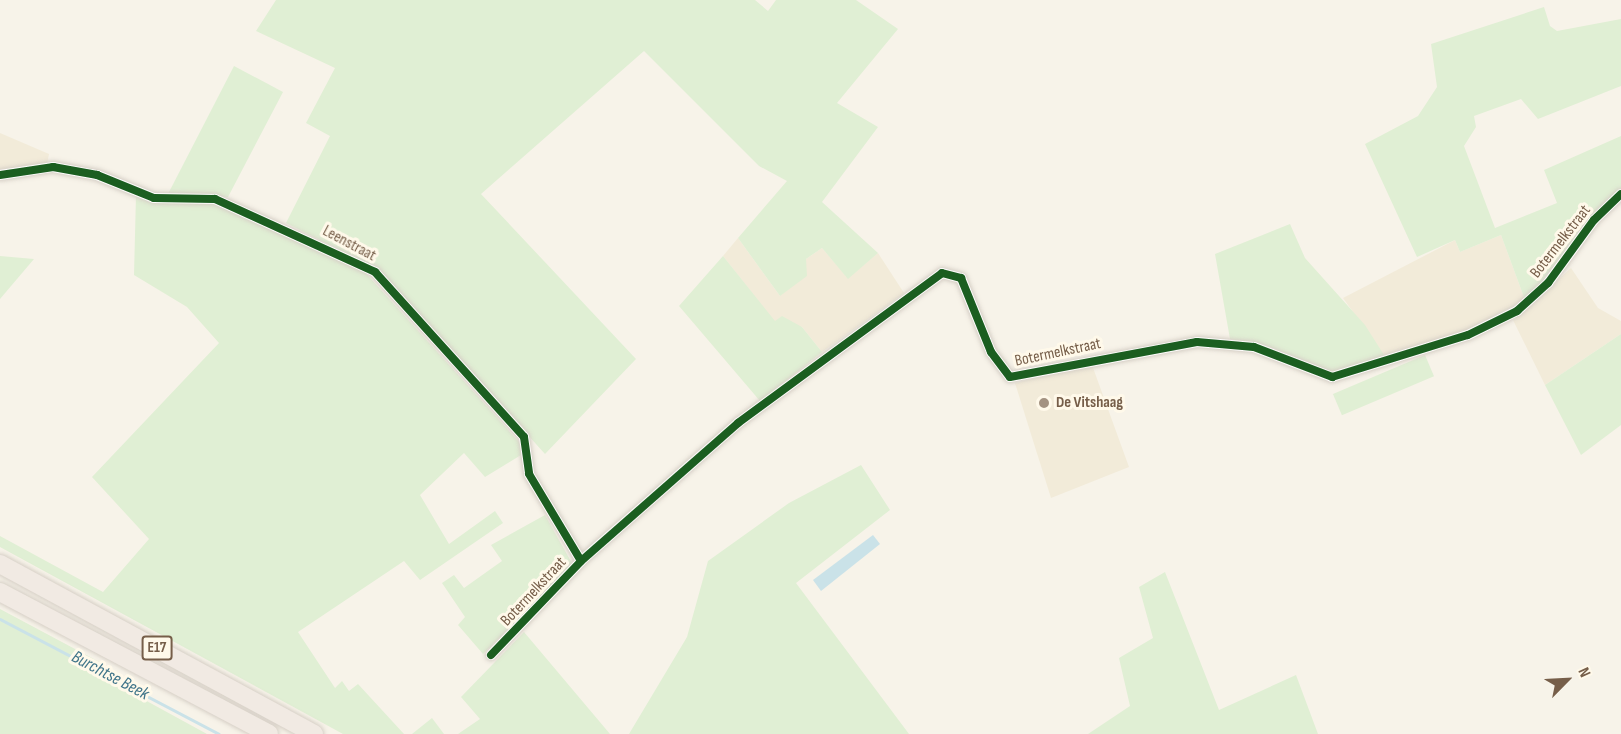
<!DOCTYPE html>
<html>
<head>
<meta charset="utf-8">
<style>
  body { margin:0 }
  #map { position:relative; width:1621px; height:734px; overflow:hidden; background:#f7f3e9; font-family:"Sofia Sans Condensed",sans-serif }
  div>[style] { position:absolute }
  .residential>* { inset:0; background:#f2ebd9 }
  .green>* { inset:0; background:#e0efd4; transform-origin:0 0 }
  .water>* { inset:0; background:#cae2e8 }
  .stream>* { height:3px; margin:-1.5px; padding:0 1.5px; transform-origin:1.5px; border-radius:1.5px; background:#cae2e8 }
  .roads { filter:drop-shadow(0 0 2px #d6cfc6) drop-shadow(0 0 2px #d6cfc6) }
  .street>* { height:10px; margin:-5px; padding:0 5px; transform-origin:5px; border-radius:5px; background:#fefdfc }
  .highway>* { height:18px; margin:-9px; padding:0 9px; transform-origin:9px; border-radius:9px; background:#f1eae3 }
  .cycleway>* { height:8px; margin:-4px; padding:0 4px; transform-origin:4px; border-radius:4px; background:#1b5e20 }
  .dots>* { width:16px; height:16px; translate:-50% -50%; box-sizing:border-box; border:3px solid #fff9ea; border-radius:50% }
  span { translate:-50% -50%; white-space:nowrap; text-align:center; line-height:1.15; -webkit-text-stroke:6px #fff9ea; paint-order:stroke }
  .shield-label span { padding:2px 4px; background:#fff9ea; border:2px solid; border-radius:4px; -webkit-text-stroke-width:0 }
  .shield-label { font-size:15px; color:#765e49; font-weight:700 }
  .street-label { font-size:16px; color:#765e49 }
  .poi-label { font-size:16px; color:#765e49; font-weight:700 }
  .left { translate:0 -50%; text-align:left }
  .water-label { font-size:18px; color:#41758a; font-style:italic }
  .north { position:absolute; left:1537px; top:650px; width:60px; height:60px; -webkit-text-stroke:4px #fff9ea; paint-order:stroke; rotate:66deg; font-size:16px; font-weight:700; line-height:24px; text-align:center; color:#765e49 }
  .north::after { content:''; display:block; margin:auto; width:21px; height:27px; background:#765e49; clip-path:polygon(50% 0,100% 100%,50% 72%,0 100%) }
</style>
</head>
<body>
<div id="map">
  <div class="residential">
    <div style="clip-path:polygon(0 133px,49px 154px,47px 164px,0 173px)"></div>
    <div style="clip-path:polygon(1501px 235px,1525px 300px,1465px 331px,1386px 358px,1343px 298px,1455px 240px,1460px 252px)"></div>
    <div style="clip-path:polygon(738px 238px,780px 296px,806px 259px,822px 248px,848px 278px,878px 253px,904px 293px,822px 352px,802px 327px,775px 322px,723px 256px)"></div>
    <div style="clip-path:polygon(1571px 268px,1598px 308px,1621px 321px,1621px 334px,1545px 385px,1513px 320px)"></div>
    <div style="clip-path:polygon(1092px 365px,1129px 467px,1051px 498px,1015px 383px)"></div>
  </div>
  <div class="green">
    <div style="clip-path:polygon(276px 0,755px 0,768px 11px,776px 0,856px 0,898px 29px,837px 103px,878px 127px,822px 202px,878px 253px,848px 279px,822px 248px,806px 259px,807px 276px,780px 296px,738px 238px,787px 181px,759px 166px,644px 51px,481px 194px,636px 359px,545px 454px,378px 269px,286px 223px,330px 136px,306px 123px,335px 68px,256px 31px)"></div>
    <div style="clip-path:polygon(1544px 7px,1550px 26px,1557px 31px,1621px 19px,1621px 86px,1538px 119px,1521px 99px,1474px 116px,1476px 127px,1464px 146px,1495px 228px,1557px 203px,1544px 170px,1621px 136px,1621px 190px,1525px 300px,1501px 235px,1460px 252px,1455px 240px,1417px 257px,1365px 144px,1418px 116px,1437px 87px,1431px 44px)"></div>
    <div style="clip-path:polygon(234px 66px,283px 92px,228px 197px,168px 194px)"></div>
    <div style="clip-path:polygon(136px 195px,215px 203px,362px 269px,519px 442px,521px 455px,485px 477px,464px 453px,420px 495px,449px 544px,495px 511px,503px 523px,420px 580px,404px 561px,298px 632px,335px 688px,342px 681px,349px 691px,358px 684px,404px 734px,343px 734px,0 547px,0 536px,103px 592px,149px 539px,92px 477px,219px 343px,187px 307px,134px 275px)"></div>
    <div style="clip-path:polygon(1290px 224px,1305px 258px,1365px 325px,1386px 358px,1333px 372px,1265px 345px,1230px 339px,1215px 254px)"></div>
    <div style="clip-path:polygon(0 256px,34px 259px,0 299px)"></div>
    <div style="clip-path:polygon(723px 256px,775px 321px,782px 316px,802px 327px,822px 352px,760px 401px,679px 306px)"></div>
    <div style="clip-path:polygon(1621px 334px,1621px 425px,1581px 455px,1545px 385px)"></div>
    <div style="left:1425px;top:355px;width:23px;height:100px;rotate:67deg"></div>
    <div style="clip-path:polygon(861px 465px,890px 510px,796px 583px,909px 734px,629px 734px,687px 637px,708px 561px,789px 503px)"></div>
    <div style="clip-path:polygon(545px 515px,573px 565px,483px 654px,458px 625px,465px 617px,442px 583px,454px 575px,464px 588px,502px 561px,491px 545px)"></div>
    <div style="clip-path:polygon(1165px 572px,1219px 710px,1296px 675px,1318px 734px,1088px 734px,1130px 706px,1119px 658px,1153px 638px,1139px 587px)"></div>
    <div style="clip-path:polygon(0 609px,105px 665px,101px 676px,207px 734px,0 734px)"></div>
    <div style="clip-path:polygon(524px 632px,610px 734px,458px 734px,480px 719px,461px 697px)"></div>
    <div style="clip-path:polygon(432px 718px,444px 734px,412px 734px)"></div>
  </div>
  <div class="water">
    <div style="clip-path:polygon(873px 535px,880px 544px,821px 591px,813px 580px)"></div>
  </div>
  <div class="stream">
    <div style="left:0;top:619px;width:247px;rotate:27.7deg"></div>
  </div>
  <div class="roads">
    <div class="street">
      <div style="left:0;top:175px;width:54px;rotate:-8.6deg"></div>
      <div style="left:53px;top:167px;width:45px;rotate:10.3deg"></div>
      <div style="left:97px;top:175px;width:61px;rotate:22deg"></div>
      <div style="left:154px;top:198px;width:61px;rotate:0.9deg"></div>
      <div style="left:215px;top:199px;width:176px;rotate:24.5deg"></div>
      <div style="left:375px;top:272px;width:222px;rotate:47.9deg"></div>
      <div style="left:524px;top:437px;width:37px;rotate:82deg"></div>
      <div style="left:529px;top:474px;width:101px;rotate:59.1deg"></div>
      <div style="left:491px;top:655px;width:130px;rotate:-46.2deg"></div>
      <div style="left:581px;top:561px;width:209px;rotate:-41.3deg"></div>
      <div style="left:738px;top:423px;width:253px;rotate:-36.3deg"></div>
      <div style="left:942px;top:273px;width:20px;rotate:15deg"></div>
      <div style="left:961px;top:278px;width:80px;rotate:67.9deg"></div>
      <div style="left:991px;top:352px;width:31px;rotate:53deg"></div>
      <div style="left:1010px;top:377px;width:190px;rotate:-10.6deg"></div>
      <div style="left:1197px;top:342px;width:57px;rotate:5deg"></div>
      <div style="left:1254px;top:347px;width:84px;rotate:21deg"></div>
      <div style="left:1332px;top:377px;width:142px;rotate:-17.2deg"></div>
      <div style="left:1468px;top:335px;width:55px;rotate:-26.1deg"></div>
      <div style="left:1517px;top:311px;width:42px;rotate:-42.1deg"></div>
      <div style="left:1548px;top:283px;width:78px;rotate:-53.9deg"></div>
      <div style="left:1594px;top:220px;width:37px;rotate:-44deg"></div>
    </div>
    <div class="highway">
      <div style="left:0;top:564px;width:357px;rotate:28.4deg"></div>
      <div style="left:0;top:592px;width:304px;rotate:27.8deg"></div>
    </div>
  </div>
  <div class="cycleway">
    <div style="left:0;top:175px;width:54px;rotate:-8.6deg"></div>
    <div style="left:53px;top:167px;width:45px;rotate:10.3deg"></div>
    <div style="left:97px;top:175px;width:61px;rotate:22deg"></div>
    <div style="left:154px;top:198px;width:61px;rotate:0.9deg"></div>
    <div style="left:215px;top:199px;width:176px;rotate:24.5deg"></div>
    <div style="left:375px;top:272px;width:222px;rotate:47.9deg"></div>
    <div style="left:524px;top:437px;width:37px;rotate:82deg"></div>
    <div style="left:529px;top:474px;width:101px;rotate:59.1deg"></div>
    <div style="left:491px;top:655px;width:130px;rotate:-46.2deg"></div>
    <div style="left:581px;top:561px;width:209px;rotate:-41.3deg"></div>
    <div style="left:738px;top:423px;width:253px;rotate:-36.3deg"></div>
    <div style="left:942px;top:273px;width:20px;rotate:15deg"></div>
    <div style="left:961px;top:278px;width:80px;rotate:67.9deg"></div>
    <div style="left:991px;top:352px;width:31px;rotate:53deg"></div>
    <div style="left:1010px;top:377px;width:190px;rotate:-10.6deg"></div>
    <div style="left:1197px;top:342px;width:57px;rotate:5deg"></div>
    <div style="left:1254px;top:347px;width:84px;rotate:21deg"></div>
    <div style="left:1332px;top:377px;width:142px;rotate:-17.2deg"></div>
    <div style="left:1468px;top:335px;width:55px;rotate:-26.1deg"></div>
    <div style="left:1517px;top:311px;width:42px;rotate:-42.1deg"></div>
    <div style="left:1548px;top:283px;width:78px;rotate:-53.9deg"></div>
    <div style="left:1594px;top:220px;width:37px;rotate:-44deg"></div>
  </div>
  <div class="dots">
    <div style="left:1044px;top:403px;background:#a39281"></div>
  </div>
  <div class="shield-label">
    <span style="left:157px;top:648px">E17</span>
  </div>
  <div class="street-label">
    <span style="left:1561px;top:242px;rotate:-52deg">Botermelkstraat</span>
    <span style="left:349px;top:244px;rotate:28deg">Leenstraat</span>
    <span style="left:1058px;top:353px;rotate:-12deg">Botermelkstraat</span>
    <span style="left:534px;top:592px;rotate:-47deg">Botermelkstraat</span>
  </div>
  <div class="poi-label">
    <span class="left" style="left:1056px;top:403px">De Vitshaag</span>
  </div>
  <div class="water-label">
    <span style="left:110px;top:676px;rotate:28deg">Burchtse Beek</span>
  </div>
  <div class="north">N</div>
</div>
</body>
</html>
